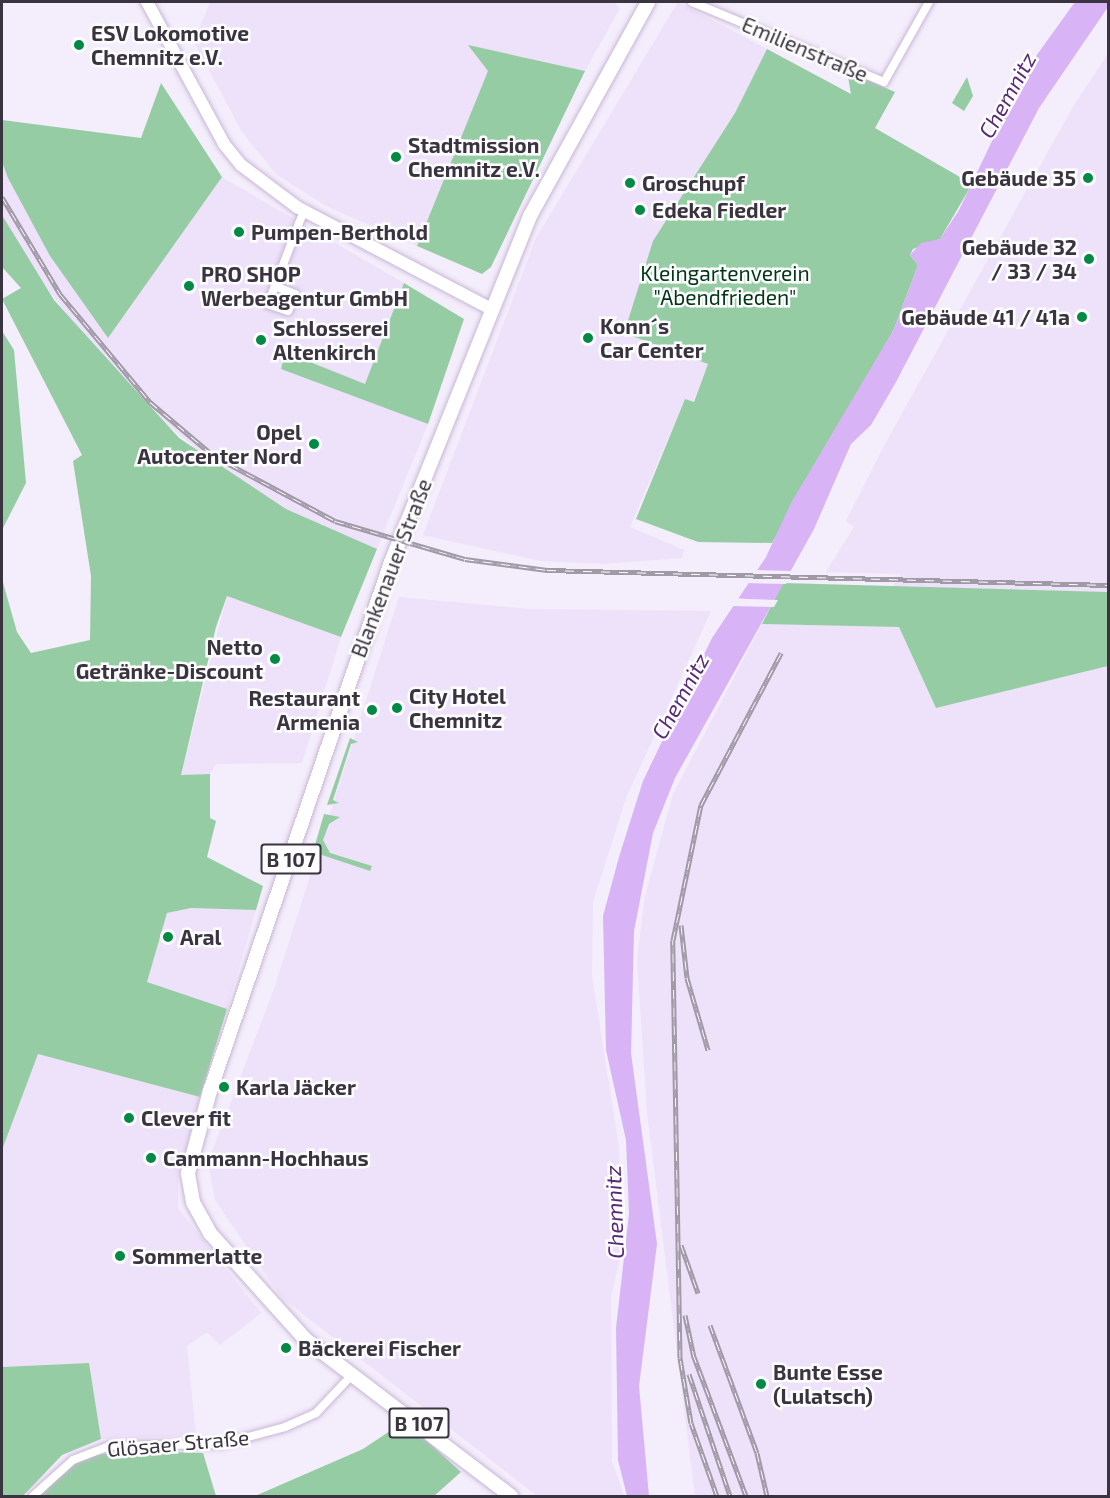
<!DOCTYPE html>
<html>
<head>
<meta charset="utf-8">
<style>
  body { margin:0 }
  #map { position:relative; width:1110px; height:1498px; overflow:hidden; background:#f4edfb; font-family:"Exo 2",sans-serif }
  div>[style] { position:absolute }
  .built>* { inset:0; background:#eee1fa }
  .green>* { inset:0; background:#96cca4 }
  .water>* { inset:0; background:#d8b3f6 }
  .pier>* { inset:0; background:#f4edfb }
  .roads { filter:drop-shadow(0 0 2px #c8b6d7) drop-shadow(0 0 2px #c8b6d7) }
  .street>* { height:8px; margin:-4px; padding:0 4px; transform-origin:4px; border-radius:4px; background:#fff }
  .secondary>* { height:12px; margin:-6px; padding:0 6px; transform-origin:6px; border-radius:6px; background:#fff }
  .primary>* { height:14px; margin:-7px; padding:0 7px; transform-origin:7px; border-radius:7px; background:#fff }
  .rail>* { height:5px; margin-top:-2.5px; transform-origin:0; background:repeating-linear-gradient(90deg,#fdfdfd 0 9px,#a099a6 0 18px); box-sizing:border-box; border-block:2px solid #a099a6 }
  .dots>* { width:16px; height:16px; translate:-50% -50%; box-sizing:border-box; border:3px solid #fdfdfd; border-radius:50% }
  span { translate:-50% -50%; white-space:nowrap; text-align:center; line-height:1.15; -webkit-text-stroke:5px #fdfdfd; paint-order:stroke }
  .shield-label span { padding:2px 4px; background:#fdfdfd; border:2px solid; border-radius:4px; -webkit-text-stroke-width:0 }
  .shield-label { font-size:20px; color:#3a3340; font-weight:700 }
  .poi-label { font-size:21px; color:#3a3340; font-weight:700 }
  .left { translate:0 -50%; text-align:left }
  .right { translate:-100% -50%; text-align:right }
  .street-label { font-size:21px; color:#3a3340 }
  .park-label { font-size:21px; color:#003617 }
  .water-label { font-size:22px; color:#582a76; font-style:italic }
  .frame { position:absolute; inset:0; border:3px solid #3a3340; pointer-events:none }
</style>
</head>
<body>
<div id="map">
  <div class="built">
    <div style="clip-path:polygon(210px 2px,613px 2px,620px 8px,585px 71px,470px 46px,489px 71px,417px 246px,326px 206px,277px 175px,242px 132px,194px 42px)"></div>
    <div style="clip-path:polygon(678px 2px,767px 49px,735px 113px,654px 241px,624px 332px,708px 364px,693px 402px,685px 399px,630px 527px,684px 550px,682px 558px,602px 564px,541px 561px,423px 535px,536px 238px)"></div>
    <div style="clip-path:polygon(1108px 54px,1108px 592px,892px 587px,901px 574px,826px 572px,854px 527px,846px 521px,885px 444px,1074px 105px)"></div>
    <div style="clip-path:polygon(2px 162px,50px 256px,108px 337px,222px 177px,404px 283px,365px 385px,285px 352px,281px 369px,428px 424px,377px 549px,286px 509px,228px 475px,147px 408px,97px 354px,31px 267px,2px 215px)"></div>
    <div style="clip-path:polygon(227px 596px,341px 637px,302px 763px,216px 764px,210px 774px,181px 775px)"></div>
    <div style="clip-path:polygon(399px 597px,529px 609px,711px 611px,626px 798px,593px 902px,592px 976px,619px 1148px,621px 1255px,611px 1296px,612px 1461px,624px 1496px,537px 1496px,281px 1297px,215px 1200px,208px 1162px,274px 989px)"></div>
    <div style="clip-path:polygon(762px 624px,899px 627px,936px 708px,1108px 666px,1108px 1496px,695px 1496px,647px 1112px,637px 959px,645px 896px,673px 794px)"></div>
    <div style="clip-path:polygon(191px 908px,256px 910px,227px 1009px,146px 982px,167px 913px)"></div>
    <div style="clip-path:polygon(38px 1054px,200px 1097px,178px 1178px,178px 1208px,261px 1313px,220px 1345px,207px 1332px,187px 1346px,196px 1436px,101px 1439px,89px 1363px,2px 1367px,2px 1150px)"></div>
  </div>
  <div class="green">
    <div style="clip-path:polygon(468px 45px,585px 71px,491px 267px,482px 274px,417px 246px,488px 71px)"></div>
    <div style="clip-path:polygon(767px 49px,851px 94px,847px 71px,895px 92px,875px 128px,972px 184px,940px 239px,913px 249px,910px 255px,918px 265px,894px 329px,772px 543px,698px 542px,636px 519px,685px 399px,694px 402px,708px 364px,624px 333px,653px 241px,735px 113px)"></div>
    <div style="clip-path:polygon(967px 77px,973px 96px,964px 111px,952px 103px)"></div>
    <div style="clip-path:polygon(161px 83px,222px 177px,108px 338px,50px 256px,8px 178px,2px 162px,2px 120px,141px 138px)"></div>
    <div style="clip-path:polygon(2px 215px,54px 300px,179px 438px,286px 509px,377px 549px,341px 637px,227px 596px,216px 627px,181px 775px,210px 774px,210px 818px,216px 821px,207px 857px,263px 886px,256px 910px,191px 908px,167px 913px,147px 982px,227px 1009px,200px 1097px,38px 1054px,2px 1150px,2px 579px,17px 632px,31px 653px,90px 640px,91px 576px,73px 461px,82px 455px,2px 299px,21px 288px,2px 267px)"></div>
    <div style="clip-path:polygon(404px 283px,464px 319px,428px 424px,281px 369px,285px 352px,365px 384px)"></div>
    <div style="clip-path:polygon(2px 331px,14px 350px,26px 483px,2px 530px)"></div>
    <div style="clip-path:polygon(783px 583px,1108px 592px,1108px 666px,936px 708px,899px 627px,762px 624px)"></div>
    <div style="clip-path:polygon(350px 738px,358px 742px,351px 744px,333px 800px,339px 803px,327px 805px)"></div>
    <div style="clip-path:polygon(324px 814px,340px 817px,329px 824px,323px 840px,330px 853px,372px 866px,370px 871px,313px 852px)"></div>
    <div style="clip-path:polygon(89px 1363px,101px 1439px,62px 1455px,23px 1496px,2px 1496px,2px 1367px)"></div>
    <div style="clip-path:polygon(405px 1421px,461px 1472px,434px 1496px,255px 1496px,363px 1449px)"></div>
    <div style="clip-path:polygon(129px 1451px,203px 1453px,216px 1496px,40px 1496px,70px 1466px,93px 1455px)"></div>
  </div>
  <div class="water">
    <div style="clip-path:polygon(1075px 2px,1108px 2px,1108px 7px,1039px 108px,896px 382px,871px 425px,851px 444px,814px 529px,675px 778px,653px 833px,634px 931px,631px 1053px,657px 1244px,639px 1386px,649px 1496px,627px 1496px,618px 1460px,616px 1328px,629px 1214px,626px 1140px,606px 1050px,603px 916px,619px 857px,643px 781px,712px 638px,766px 557px,791px 503px,894px 329px,918px 265px,910px 255px,921px 243px,940px 239px,959px 210px,1026px 70px)"></div>
  </div>
  <div class="pier">
    <div style="clip-path:polygon(754px 570px,792px 571px,786px 584px,745px 583px)"></div>
    <div style="clip-path:polygon(735px 598px,747px 599px,778px 600px,774px 607px,730px 606px)"></div>
  </div>
  <div class="roads">
    <div class="street">
      <div style="left:692px;top:2px;width:208px;rotate:22.6deg"></div>
      <div style="left:884px;top:82px;width:92px;rotate:-60.6deg"></div>
      <div style="left:275px;top:286px;width:22px;rotate:22deg"></div>
      <div style="left:295px;top:294px;width:18px;rotate:112deg"></div>
      <div style="left:288px;top:311px;width:21px;rotate:-161deg"></div>
      <div style="left:268px;top:304px;width:19px;rotate:-69deg"></div>
      <div style="left:275px;top:286px;width:67px;rotate:-69.1deg"></div>
      <div style="left:299px;top:223px;width:13px;rotate:-67deg"></div>
      <div style="left:33px;top:1496px;width:54px;rotate:-42deg"></div>
      <div style="left:73px;top:1460px;width:39px;rotate:-21deg"></div>
      <div style="left:109px;top:1446px;width:113px;rotate:-1deg"></div>
      <div style="left:222px;top:1444px;width:65px;rotate:-15.1deg"></div>
      <div style="left:285px;top:1427px;width:34px;rotate:-24deg"></div>
      <div style="left:316px;top:1413px;width:54px;rotate:-46.5deg"></div>
    </div>
    <div class="secondary">
      <div style="left:147px;top:2px;width:162px;rotate:61.5deg"></div>
      <div style="left:224px;top:144px;width:27px;rotate:51deg"></div>
      <div style="left:241px;top:165px;width:70px;rotate:36.9deg"></div>
      <div style="left:297px;top:207px;width:219px;rotate:27.7deg"></div>
    </div>
    <div class="primary">
      <div style="left:511px;top:1496px;width:259px;rotate:-142.7deg"></div>
      <div style="left:305px;top:1339px;width:142px;rotate:-131.9deg"></div>
      <div style="left:210px;top:1233px;width:35px;rotate:-119deg"></div>
      <div style="left:193px;top:1202px;width:29px;rotate:-100deg"></div>
      <div style="left:188px;top:1173px;width:85px;rotate:-75deg"></div>
      <div style="left:210px;top:1091px;width:559px;rotate:-71.11deg"></div>
      <div style="left:391px;top:562px;width:373px;rotate:-68.1deg"></div>
      <div style="left:530px;top:216px;width:244px;rotate:-61.1deg"></div>
    </div>
  </div>
  <div class="rail">
    <div style="left:2px;top:197px;width:113px;rotate:59.1deg"></div>
    <div style="left:60px;top:294px;width:141px;rotate:50.2deg"></div>
    <div style="left:150px;top:402px;width:84px;rotate:40.2deg"></div>
    <div style="left:214px;top:456px;width:137px;rotate:28.2deg"></div>
    <div style="left:335px;top:521px;width:135px;rotate:16.3deg"></div>
    <div style="left:465px;top:559px;width:83px;rotate:7.6deg"></div>
    <div style="left:547px;top:570px;width:561px;rotate:1.53deg"></div>
    <div style="left:681px;top:925px;width:53px;rotate:83.5deg"></div>
    <div style="left:687px;top:978px;width:75px;rotate:73.7deg"></div>
    <div style="left:681px;top:1245px;width:51px;rotate:70.5deg"></div>
    <div style="left:685px;top:1315px;width:40px;rotate:78deg"></div>
    <div style="left:693px;top:1354px;width:152px;rotate:69.5deg"></div>
    <div style="left:710px;top:1325px;width:136px;rotate:69.8deg"></div>
    <div style="left:757px;top:1453px;width:44px;rotate:76.9deg"></div>
    <div style="left:689px;top:1374px;width:129px;rotate:71.4deg"></div>
    <div style="left:717px;top:1496px;width:77px;rotate:-109.6deg"></div>
    <div style="left:691px;top:1423px;width:66px;rotate:-99.6deg"></div>
    <div style="left:680px;top:1358px;width:418px;rotate:-91deg"></div>
    <div style="left:673px;top:940px;width:138px;rotate:-78.3deg"></div>
    <div style="left:701px;top:805px;width:172px;rotate:-62.2deg"></div>
  </div>
  <div class="dots">
    <div style="left:79px;top:45px;background:#018945"></div>
    <div style="left:396px;top:157px;background:#018945"></div>
    <div style="left:1088px;top:178px;background:#018945"></div>
    <div style="left:630px;top:183px;background:#018945"></div>
    <div style="left:640px;top:210px;background:#018945"></div>
    <div style="left:239px;top:232px;background:#018945"></div>
    <div style="left:1089px;top:259px;background:#018945"></div>
    <div style="left:189px;top:286px;background:#018945"></div>
    <div style="left:1082px;top:317px;background:#018945"></div>
    <div style="left:588px;top:338px;background:#018945"></div>
    <div style="left:261px;top:340px;background:#018945"></div>
    <div style="left:314px;top:444px;background:#018945"></div>
    <div style="left:275px;top:659px;background:#018945"></div>
    <div style="left:397px;top:708px;background:#018945"></div>
    <div style="left:372px;top:710px;background:#018945"></div>
    <div style="left:168px;top:937px;background:#018945"></div>
    <div style="left:224px;top:1087px;background:#018945"></div>
    <div style="left:129px;top:1118px;background:#018945"></div>
    <div style="left:151px;top:1158px;background:#018945"></div>
    <div style="left:120px;top:1256px;background:#018945"></div>
    <div style="left:286px;top:1348px;background:#018945"></div>
    <div style="left:761px;top:1384px;background:#018945"></div>
  </div>
  <div class="shield-label">
    <span style="left:291px;top:859px">B 107</span>
    <span style="left:419px;top:1423px">B 107</span>
  </div>
  <div class="poi-label">
    <span class="left" style="left:91px;top:45px">ESV Lokomotive<br>Chemnitz e.V.</span>
    <span class="left" style="left:408px;top:157px">Stadtmission<br>Chemnitz e.V.</span>
    <span class="right" style="left:1076px;top:178px">Gebäude 35</span>
    <span class="left" style="left:642px;top:183px">Groschupf</span>
    <span class="left" style="left:652px;top:210px">Edeka Fiedler</span>
    <span class="left" style="left:251px;top:232px">Pumpen-Berthold</span>
    <span class="right" style="left:1077px;top:259px">Gebäude 32<br>/ 33 / 34</span>
    <span class="left" style="left:201px;top:286px">PRO SHOP<br>Werbeagentur GmbH</span>
    <span class="right" style="left:1070px;top:317px">Gebäude 41 / 41a</span>
    <span class="left" style="left:600px;top:338px">Konn´s<br>Car Center</span>
    <span class="left" style="left:273px;top:340px">Schlosserei<br>Altenkirch</span>
    <span class="right" style="left:302px;top:444px">Opel<br>Autocenter Nord</span>
    <span class="right" style="left:263px;top:659px">Netto<br>Getränke-Discount</span>
    <span class="left" style="left:409px;top:708px">City Hotel<br>Chemnitz</span>
    <span class="right" style="left:360px;top:710px">Restaurant<br>Armenia</span>
    <span class="left" style="left:180px;top:937px">Aral</span>
    <span class="left" style="left:236px;top:1087px">Karla Jäcker</span>
    <span class="left" style="left:141px;top:1118px">Clever fit</span>
    <span class="left" style="left:163px;top:1158px">Cammann-Hochhaus</span>
    <span class="left" style="left:132px;top:1256px">Sommerlatte</span>
    <span class="left" style="left:298px;top:1348px">Bäckerei Fischer</span>
    <span class="left" style="left:773px;top:1384px">Bunte Esse<br>(Lulatsch)</span>
  </div>
  <div class="street-label">
    <span style="left:805px;top:49px;rotate:23deg">Emilienstraße</span>
    <span style="left:391px;top:568px;rotate:-69deg">Blankenauer Straße</span>
    <span style="left:178px;top:1443px;rotate:-5deg">Glösaer Straße</span>
  </div>
  <div class="park-label">
    <span style="left:725px;top:285px">Kleingartenverein<br>"Abendfrieden"</span>
  </div>
  <div class="water-label">
    <span style="left:1007px;top:95px;rotate:-61deg">Chemnitz</span>
    <span style="left:680px;top:696px;rotate:-61deg">Chemnitz</span>
    <span style="left:614px;top:1212px;rotate:-92deg">Chemnitz</span>
  </div>
  <div class="frame"></div>
</div>
</body>
</html>
